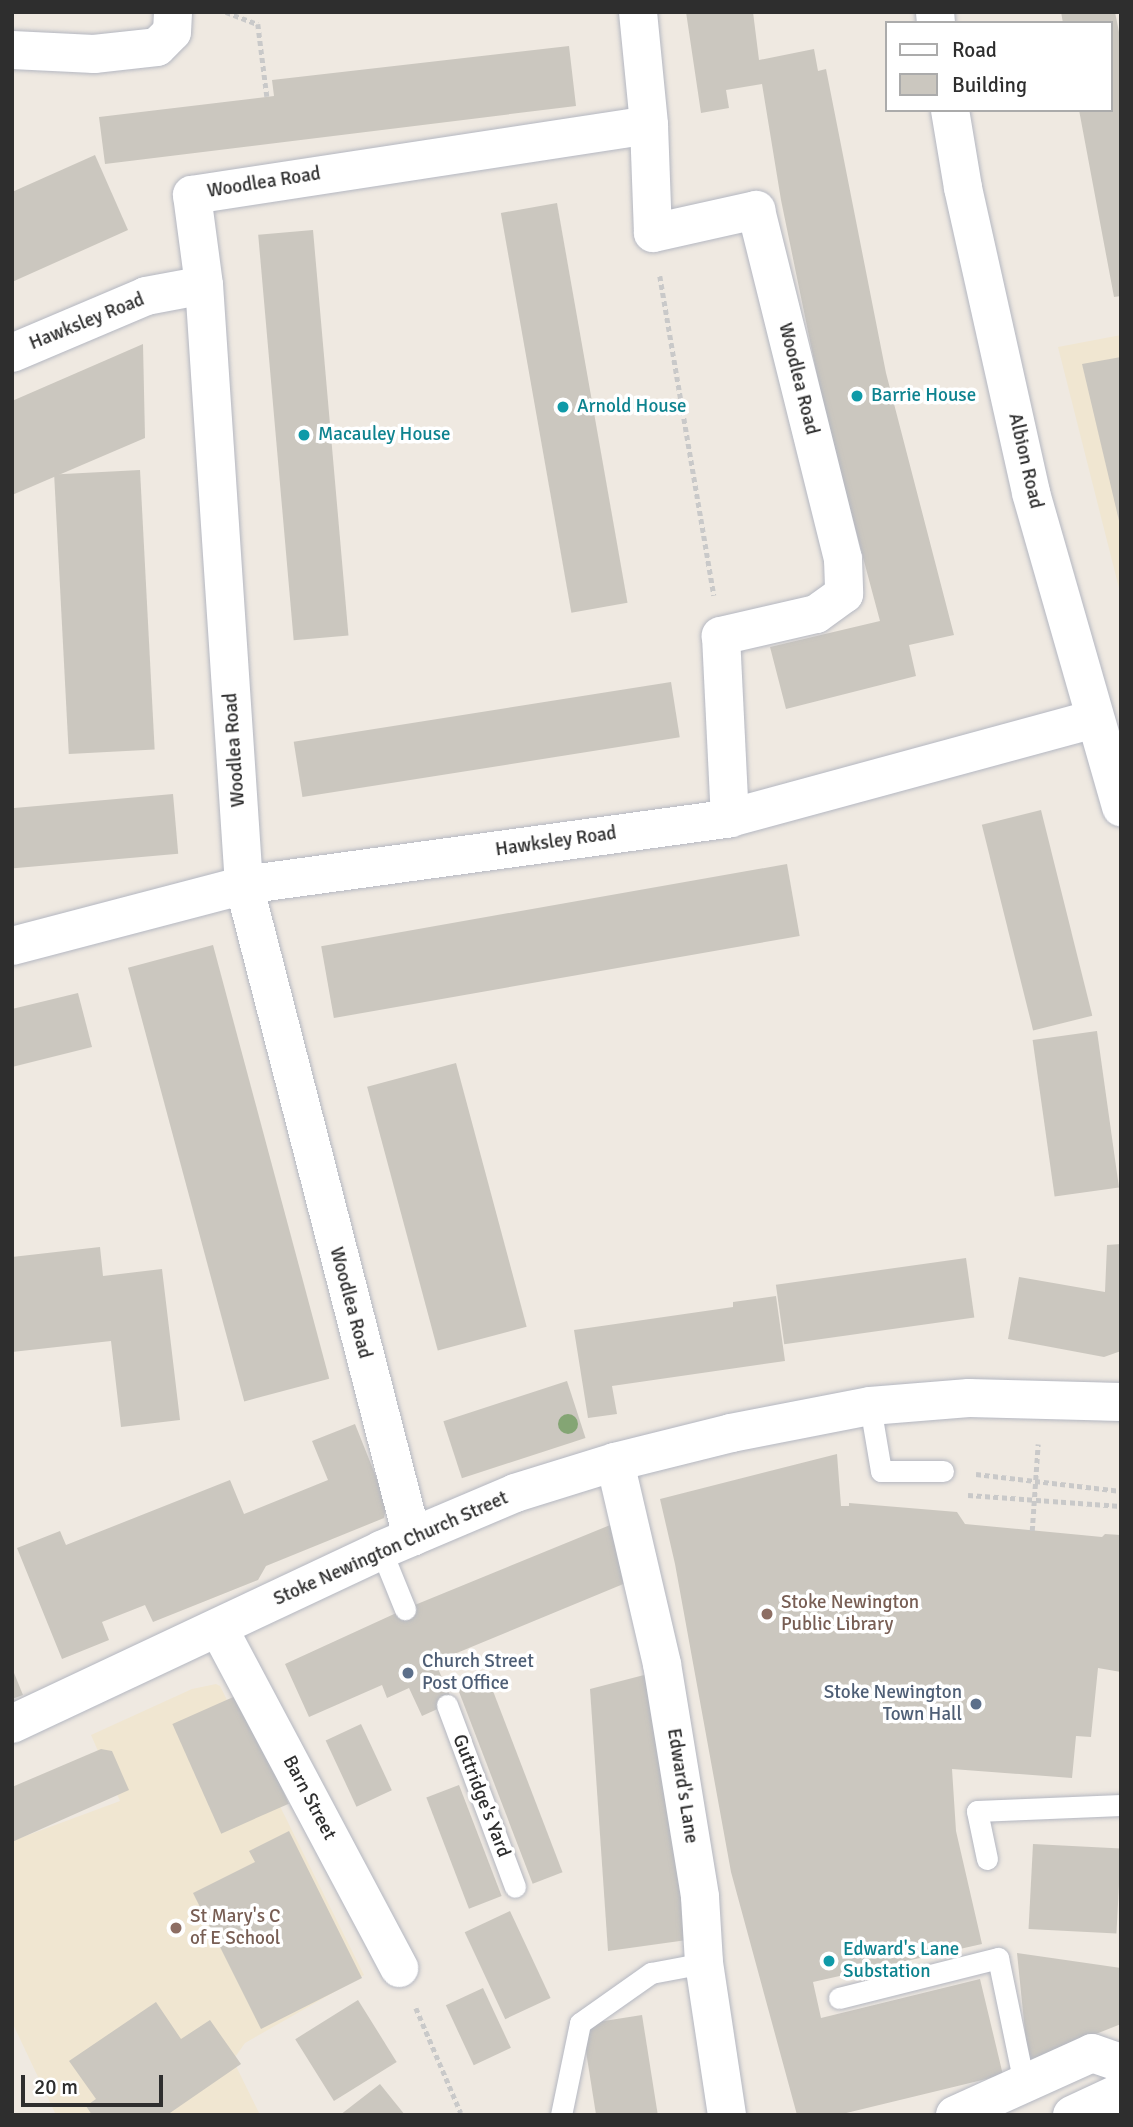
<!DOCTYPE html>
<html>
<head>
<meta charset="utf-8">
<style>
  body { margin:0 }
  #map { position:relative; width:1133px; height:2127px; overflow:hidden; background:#efe9e1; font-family:Signika,sans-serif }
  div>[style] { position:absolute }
  .education>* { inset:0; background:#f0e6d1 }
  .building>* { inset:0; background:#cbc7bf; transform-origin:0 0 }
  .path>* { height:4.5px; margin-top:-2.25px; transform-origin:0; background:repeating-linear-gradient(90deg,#c9c9c9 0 5px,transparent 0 8.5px) }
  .roads { filter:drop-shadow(0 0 2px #b4b7c1) drop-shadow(0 0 2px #b4b7c1) }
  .lane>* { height:21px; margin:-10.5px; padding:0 10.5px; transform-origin:10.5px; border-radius:10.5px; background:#fff }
  .street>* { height:38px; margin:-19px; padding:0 19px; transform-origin:19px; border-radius:19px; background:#fff }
  .secondary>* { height:38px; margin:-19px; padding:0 19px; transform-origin:19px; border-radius:19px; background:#fff }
  .trees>* { width:20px; height:20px; margin:-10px; border-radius:50%; background:#84a574 }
  .dots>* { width:19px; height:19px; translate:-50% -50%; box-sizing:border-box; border:4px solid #fff; border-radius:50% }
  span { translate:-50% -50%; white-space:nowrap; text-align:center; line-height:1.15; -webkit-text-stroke:7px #fff; paint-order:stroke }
  .street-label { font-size:19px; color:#2e2e2e }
  .culture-label { font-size:19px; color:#0d838f }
  .left { translate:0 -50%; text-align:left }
  .education-label { font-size:19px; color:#785e54 }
  .service-label { font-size:19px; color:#4e5e75 }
  .right { translate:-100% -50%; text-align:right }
  .frame { position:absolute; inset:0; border:14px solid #2e2e2e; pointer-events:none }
  .legend { position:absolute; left:885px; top:21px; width:228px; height:91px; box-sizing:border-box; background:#fff; border:2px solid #ababab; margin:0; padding:9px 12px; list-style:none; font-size:21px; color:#2e2e2e }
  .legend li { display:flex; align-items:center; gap:14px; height:35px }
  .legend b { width:35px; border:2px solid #ababab }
  .scale { position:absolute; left:21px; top:2075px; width:142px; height:32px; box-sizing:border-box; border:4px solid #2e2e2e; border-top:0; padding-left:9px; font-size:21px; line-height:24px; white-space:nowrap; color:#2e2e2e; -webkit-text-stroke:5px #fff; paint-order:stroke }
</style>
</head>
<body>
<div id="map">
  <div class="education">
    <div style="clip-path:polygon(1121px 335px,1121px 596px,1058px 347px)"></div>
    <div style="clip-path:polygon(216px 1684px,220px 1686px,364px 1975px,245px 2043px,233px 2060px,260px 2115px,56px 2115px,12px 2022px,12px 1841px,120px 1801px,91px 1735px,192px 1689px)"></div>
  </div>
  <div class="building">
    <div style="clip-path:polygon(686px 12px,753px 12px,759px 60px,814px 49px,818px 71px,826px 69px,886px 373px,954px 635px,909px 645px,916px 676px,786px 709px,770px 647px,880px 621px,826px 419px,781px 200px,762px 84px,726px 90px,729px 108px,701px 113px)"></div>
    <div style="clip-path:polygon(1061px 12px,1115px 12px,1121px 42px,1121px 296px,1114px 297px,1079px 110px,1110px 110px,1110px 23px,1063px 23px)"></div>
    <div style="clip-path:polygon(569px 46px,576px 106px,105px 164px,99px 117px,274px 96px,272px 80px)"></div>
    <div style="clip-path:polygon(95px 155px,128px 230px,12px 282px,12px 192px)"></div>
    <div style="left:557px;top:203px;width:406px;height:57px;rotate:80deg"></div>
    <div style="left:313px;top:230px;width:407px;height:55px;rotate:85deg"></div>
    <div style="clip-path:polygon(143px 344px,145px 438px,12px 495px,12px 401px)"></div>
    <div style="clip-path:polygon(1121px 357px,1121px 525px,1120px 525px,1082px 364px)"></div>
    <div style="left:140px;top:470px;width:280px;height:86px;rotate:87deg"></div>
    <div style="left:671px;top:682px;width:56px;height:382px;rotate:81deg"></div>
    <div style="left:173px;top:794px;width:60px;height:165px;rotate:85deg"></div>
    <div style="left:1041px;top:810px;width:212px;height:61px;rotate:76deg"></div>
    <div style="left:787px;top:864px;width:73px;height:473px;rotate:80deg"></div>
    <div style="left:213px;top:945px;width:449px;height:88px;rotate:75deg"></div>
    <div style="clip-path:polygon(78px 993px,92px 1047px,12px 1067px,12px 1009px)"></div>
    <div style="left:1097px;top:1031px;width:158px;height:65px;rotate:82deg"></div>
    <div style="left:456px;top:1063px;width:273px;height:92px;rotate:75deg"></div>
    <div style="clip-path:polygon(1121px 1244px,1121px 1351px,1104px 1357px,1008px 1339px,1019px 1277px,1105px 1292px,1107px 1245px)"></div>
    <div style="clip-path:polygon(100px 1247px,103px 1276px,162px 1269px,180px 1420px,121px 1427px,111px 1341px,12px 1352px,12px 1257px)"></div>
    <div style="left:966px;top:1258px;width:60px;height:192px;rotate:82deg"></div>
    <div style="clip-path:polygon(776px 1296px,785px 1361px,612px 1386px,617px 1414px,588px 1418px,574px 1330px,733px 1307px,733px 1302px)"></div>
    <div style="left:567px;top:1381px;width:60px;height:130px;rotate:72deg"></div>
    <div style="clip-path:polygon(355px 1424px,387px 1504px,384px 1518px,266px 1566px,258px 1580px,153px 1622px,145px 1605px,102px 1622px,109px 1640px,62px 1659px,17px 1548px,60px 1531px,66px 1545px,230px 1480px,244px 1514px,328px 1480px,312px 1441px)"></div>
    <div style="clip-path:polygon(837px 1454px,841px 1506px,849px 1506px,849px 1503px,957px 1512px,965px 1524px,1102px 1537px,1105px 1534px,1121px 1535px,1121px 1672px,1098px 1668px,1091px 1737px,1076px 1736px,1072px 1778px,952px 1769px,956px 1831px,982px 1944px,813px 1982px,821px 2018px,980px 1979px,1003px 2075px,838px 2115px,797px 2115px,731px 1872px,675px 1564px,660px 1499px)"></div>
    <div style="clip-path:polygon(620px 1521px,633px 1580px,435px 1662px,453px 1702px,422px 1716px,409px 1688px,387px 1698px,382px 1685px,309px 1717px,285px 1664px,405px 1609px)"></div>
    <div style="clip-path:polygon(12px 1668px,23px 1695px,12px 1699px)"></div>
    <div style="clip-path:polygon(648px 1674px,687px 1940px,608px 1951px,590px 1689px)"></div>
    <div style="left:488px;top:1678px;width:208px;height:32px;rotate:69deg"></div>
    <div style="left:240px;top:1694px;width:120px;height:74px;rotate:66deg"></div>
    <div style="left:361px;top:1724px;width:73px;height:39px;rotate:65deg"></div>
    <div style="clip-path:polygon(101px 1749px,112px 1751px,129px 1790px,12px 1842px,12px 1787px)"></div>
    <div style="left:459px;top:1785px;width:119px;height:35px;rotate:69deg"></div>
    <div style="clip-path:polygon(289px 1831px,362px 1978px,261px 2029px,193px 1893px,255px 1862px,249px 1851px)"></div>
    <div style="left:1033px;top:1844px;width:88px;height:85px;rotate:3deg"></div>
    <div style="left:510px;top:1911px;width:96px;height:50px;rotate:65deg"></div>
    <div style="clip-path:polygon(1017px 1953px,1121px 1968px,1121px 2024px,1028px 2061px)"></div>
    <div style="left:483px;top:1988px;width:66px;height:41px;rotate:65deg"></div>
    <div style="left:358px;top:2000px;width:73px;height:74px;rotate:58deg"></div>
    <div style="clip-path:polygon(156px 2002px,181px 2039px,210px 2020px,241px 2064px,167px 2115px,92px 2115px,86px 2106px,96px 2099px,69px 2061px)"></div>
    <div style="left:642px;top:2015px;width:101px;height:61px;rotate:81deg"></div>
    <div style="clip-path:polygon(380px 2084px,405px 2115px,340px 2115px)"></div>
  </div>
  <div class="path">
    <div style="left:226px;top:12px;width:34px;rotate:21deg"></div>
    <div style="left:258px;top:24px;width:73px;rotate:82.9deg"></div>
    <div style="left:660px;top:276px;width:324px;rotate:80.4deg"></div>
    <div style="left:976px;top:1474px;width:146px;rotate:6.7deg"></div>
    <div style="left:968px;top:1495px;width:153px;rotate:4.1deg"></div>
    <div style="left:1032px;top:1531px;width:87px;rotate:-86.1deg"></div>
    <div style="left:416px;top:2008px;width:114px;rotate:66.8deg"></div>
  </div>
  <div class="roads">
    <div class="lane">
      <div style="left:870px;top:1406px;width:66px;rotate:80.4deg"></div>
      <div style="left:881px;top:1471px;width:62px"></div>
      <div style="left:381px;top:1550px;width:64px;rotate:67.9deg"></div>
      <div style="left:447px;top:1705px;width:194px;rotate:69.5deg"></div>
      <div style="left:987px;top:1859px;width:49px;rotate:-101.8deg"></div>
      <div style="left:977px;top:1811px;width:144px;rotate:-2.4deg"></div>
      <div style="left:839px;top:1998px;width:164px;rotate:-14.1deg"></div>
      <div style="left:998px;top:1958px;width:129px;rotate:78.3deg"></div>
      <div style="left:561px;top:2115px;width:94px;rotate:-78.3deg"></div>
      <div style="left:580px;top:2023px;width:87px;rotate:-35.2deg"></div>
      <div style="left:651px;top:1973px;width:54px;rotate:-10.7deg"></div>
    </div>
    <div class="street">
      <div style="left:638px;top:12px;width:114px;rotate:84.4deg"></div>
      <div style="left:649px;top:125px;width:108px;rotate:87.9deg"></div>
      <div style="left:653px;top:233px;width:106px;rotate:-12.6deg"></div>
      <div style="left:756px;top:210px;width:360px;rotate:76deg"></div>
      <div style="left:843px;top:559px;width:35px;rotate:88deg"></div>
      <div style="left:844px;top:594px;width:34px;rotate:144deg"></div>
      <div style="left:816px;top:614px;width:98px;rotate:167deg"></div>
      <div style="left:721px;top:636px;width:182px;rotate:87.2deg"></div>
      <div style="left:12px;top:50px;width:82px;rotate:2.8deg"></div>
      <div style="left:94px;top:54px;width:63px;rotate:-6.3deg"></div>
      <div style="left:157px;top:47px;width:21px;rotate:-45deg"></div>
      <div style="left:172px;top:32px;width:20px;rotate:-87deg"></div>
      <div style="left:12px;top:353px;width:146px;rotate:-23deg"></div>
      <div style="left:146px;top:296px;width:59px;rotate:-10.7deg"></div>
      <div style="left:12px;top:946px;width:240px;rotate:-14.7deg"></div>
      <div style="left:244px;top:885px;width:491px;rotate:-7.8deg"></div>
      <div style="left:730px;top:818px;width:378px;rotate:-15.2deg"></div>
      <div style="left:615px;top:1462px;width:207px;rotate:76.9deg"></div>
      <div style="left:662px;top:1664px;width:236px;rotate:80.7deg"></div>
      <div style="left:700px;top:1897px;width:66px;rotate:86.5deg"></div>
      <div style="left:704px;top:1963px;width:154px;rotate:81.4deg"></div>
      <div style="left:412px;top:1537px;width:673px;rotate:-104.45deg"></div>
      <div style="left:244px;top:885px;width:601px;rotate:-93.81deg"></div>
      <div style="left:204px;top:285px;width:91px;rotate:-97.6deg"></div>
      <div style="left:192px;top:195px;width:462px;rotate:-8.7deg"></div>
      <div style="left:219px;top:1629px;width:384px;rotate:62deg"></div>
      <div style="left:955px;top:2115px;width:150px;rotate:-24.3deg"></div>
      <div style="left:1092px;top:2053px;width:31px;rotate:19deg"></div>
      <div style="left:1072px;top:2115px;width:54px;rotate:-25.1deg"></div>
    </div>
    <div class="secondary">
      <div style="left:935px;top:12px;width:11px;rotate:85deg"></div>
      <div style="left:950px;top:110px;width:79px;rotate:80.5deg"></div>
      <div style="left:963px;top:188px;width:312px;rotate:77.4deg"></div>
      <div style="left:1031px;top:493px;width:327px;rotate:74deg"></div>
      <div style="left:12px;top:1724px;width:408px;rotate:-25.2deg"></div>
      <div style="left:381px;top:1550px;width:146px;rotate:-23deg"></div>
      <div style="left:515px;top:1493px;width:105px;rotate:-17.2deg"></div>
      <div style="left:615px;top:1462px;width:120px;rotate:-14deg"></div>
      <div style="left:731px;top:1433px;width:142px;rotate:-11deg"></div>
      <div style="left:870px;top:1406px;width:99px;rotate:-4.6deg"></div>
      <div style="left:969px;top:1398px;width:152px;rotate:1.5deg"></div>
    </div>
  </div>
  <div class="trees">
    <div style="left:568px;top:1424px"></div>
  </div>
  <div class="dots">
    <div style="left:857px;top:396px;background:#0f9aa8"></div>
    <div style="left:563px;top:407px;background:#0f9aa8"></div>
    <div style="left:304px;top:435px;background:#0f9aa8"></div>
    <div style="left:767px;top:1614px;background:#8d6e63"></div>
    <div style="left:408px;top:1673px;background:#5c6f8a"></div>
    <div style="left:976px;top:1704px;background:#5c6f8a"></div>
    <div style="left:176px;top:1928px;background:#8d6e63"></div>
    <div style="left:829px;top:1961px;background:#0f9aa8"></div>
  </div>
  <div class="street-label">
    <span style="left:264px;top:183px;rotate:-9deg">Woodlea Road</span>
    <span style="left:87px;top:322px;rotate:-22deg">Hawksley Road</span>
    <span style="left:798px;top:379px;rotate:76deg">Woodlea Road</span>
    <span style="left:1025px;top:461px;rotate:77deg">Albion Road</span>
    <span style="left:235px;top:750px;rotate:-94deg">Woodlea Road</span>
    <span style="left:556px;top:842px;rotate:-8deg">Hawksley Road</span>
    <span style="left:350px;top:1303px;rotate:75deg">Woodlea Road</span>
    <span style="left:391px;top:1549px;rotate:-24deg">Stoke Newington Church Street</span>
    <span style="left:682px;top:1786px;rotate:81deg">Edward's Lane</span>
    <span style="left:481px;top:1796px;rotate:69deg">Guttridge's Yard</span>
    <span style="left:309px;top:1798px;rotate:62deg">Barn Street</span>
  </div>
  <div class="culture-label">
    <span class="left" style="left:871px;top:396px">Barrie House</span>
    <span class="left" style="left:577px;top:407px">Arnold House</span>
    <span class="left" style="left:318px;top:435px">Macauley House</span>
    <span class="left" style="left:843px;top:1961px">Edward's Lane<br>Substation</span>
  </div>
  <div class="education-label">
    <span class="left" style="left:781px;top:1614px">Stoke Newington<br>Public Library</span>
    <span class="left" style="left:190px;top:1928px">St Mary's C<br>of E School</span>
  </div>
  <div class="service-label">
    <span class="left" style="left:422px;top:1673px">Church Street<br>Post Office</span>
    <span class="right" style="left:962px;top:1704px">Stoke Newington<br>Town Hall</span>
  </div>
  <div class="frame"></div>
  <ul class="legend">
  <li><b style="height:9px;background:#fff"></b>Road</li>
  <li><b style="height:19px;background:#cbc7bf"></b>Building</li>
  </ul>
  <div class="scale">20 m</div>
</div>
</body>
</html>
